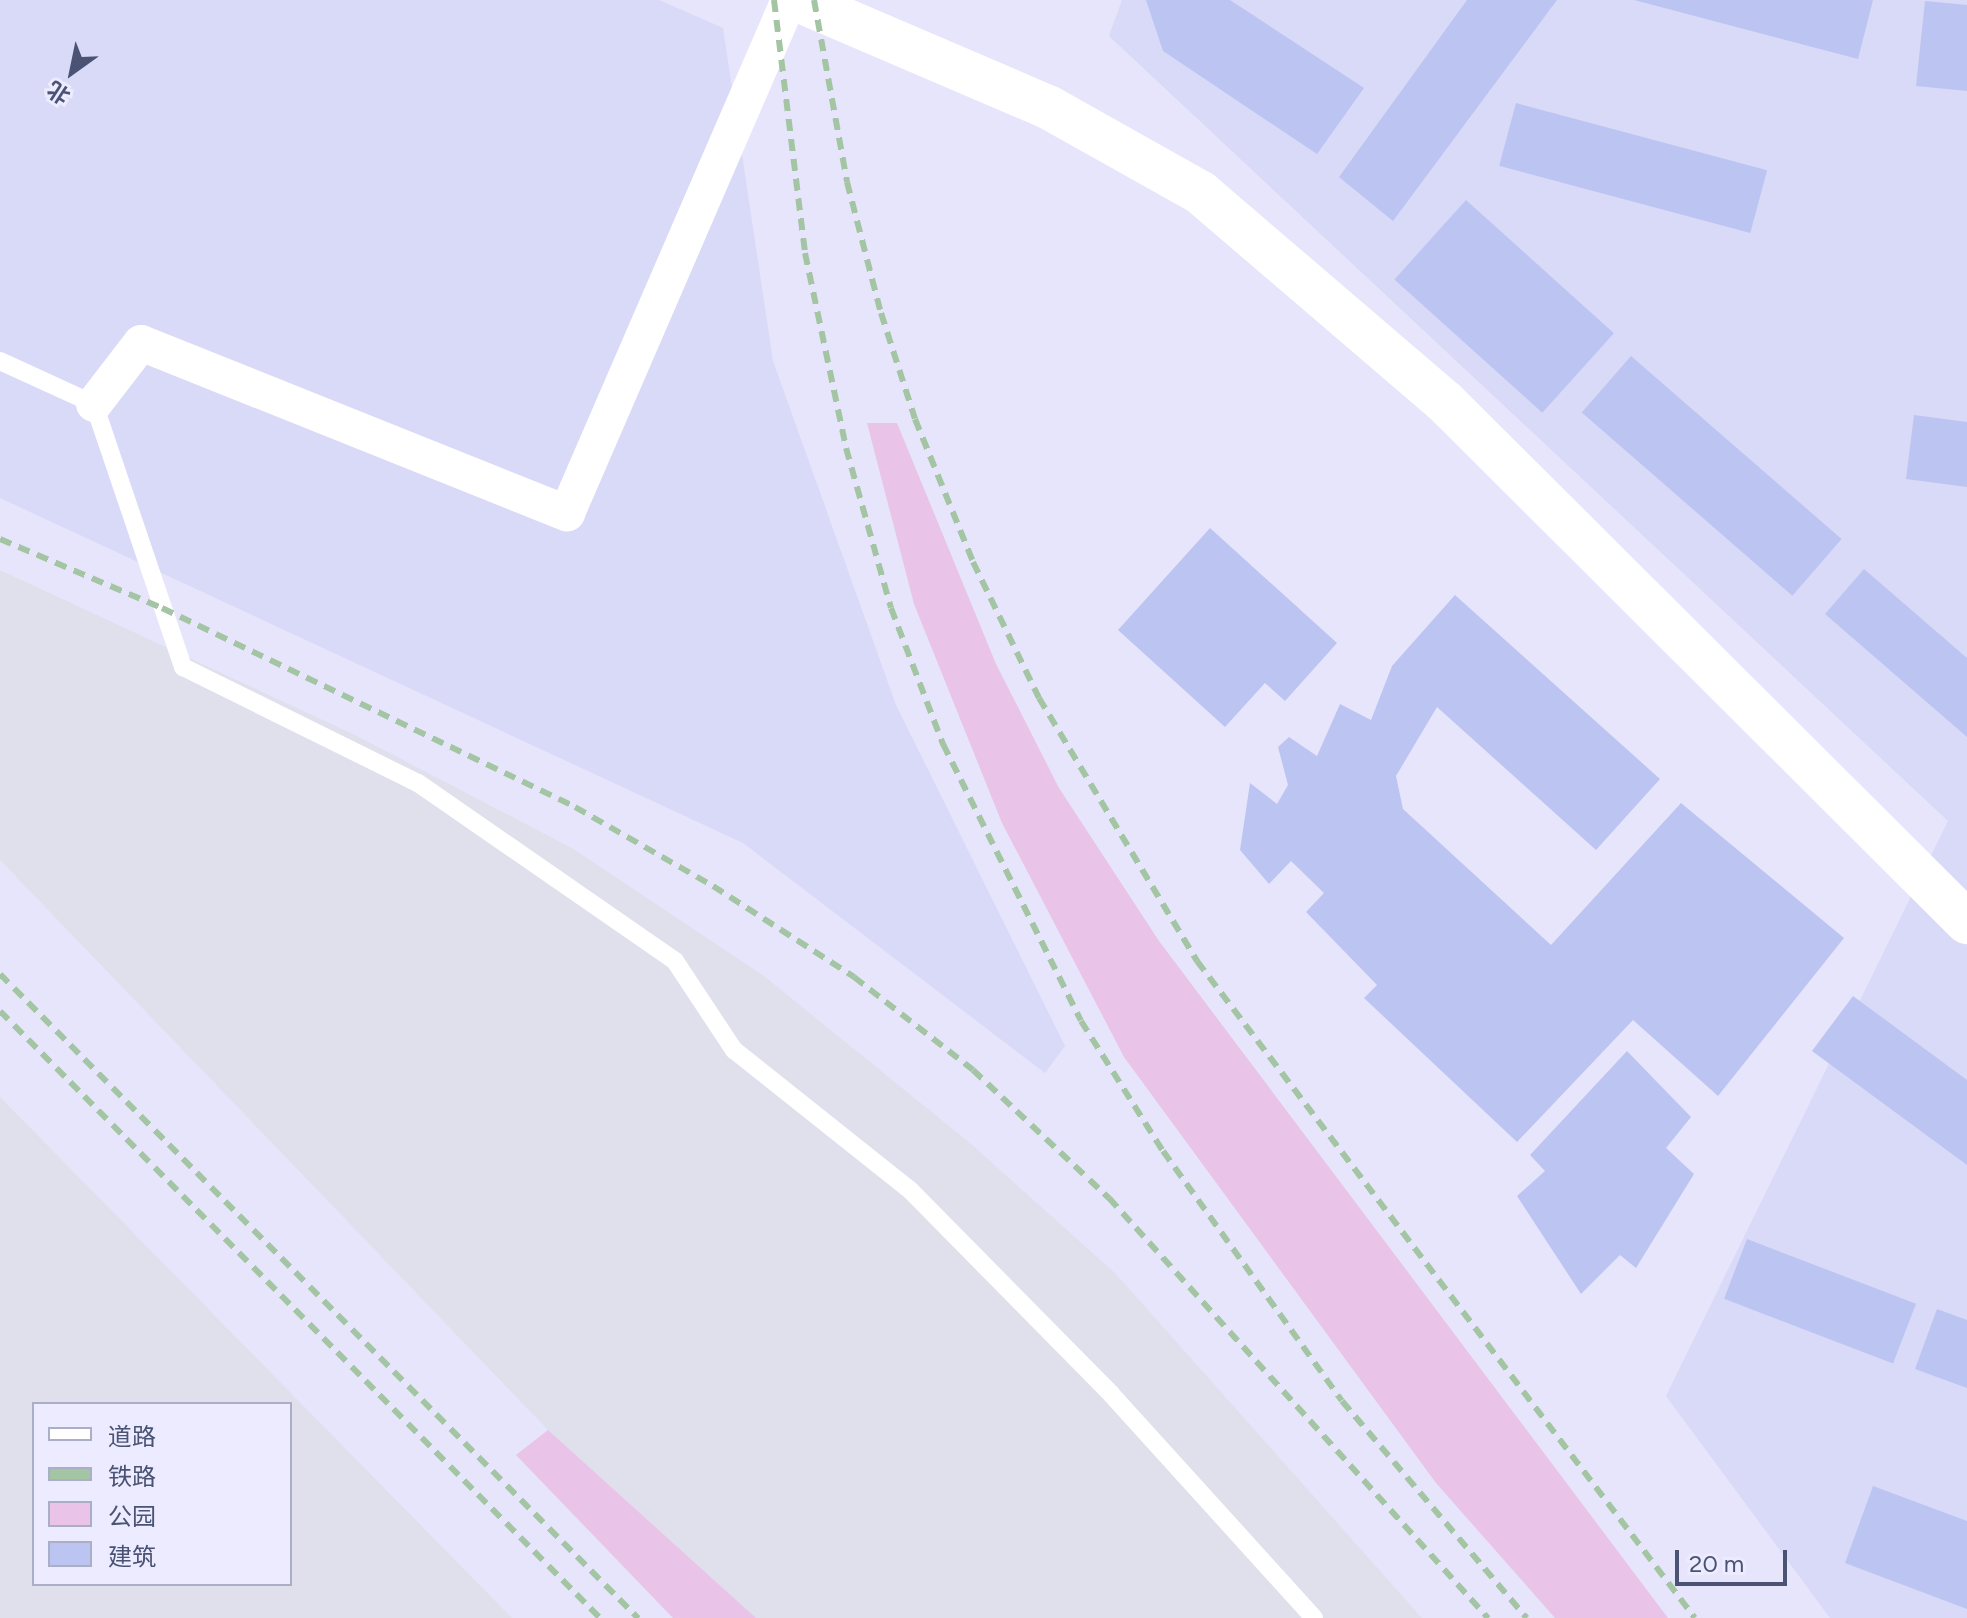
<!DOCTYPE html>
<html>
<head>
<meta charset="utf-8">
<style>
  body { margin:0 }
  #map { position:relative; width:1967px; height:1618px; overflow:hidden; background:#e6e5fc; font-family:Figtree,"Noto Sans SC",sans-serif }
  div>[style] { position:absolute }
  .residential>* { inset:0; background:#d9d9f8 }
  .industrial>* { inset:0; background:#dfe0ec }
  .green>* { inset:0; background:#e9c3e8 }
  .building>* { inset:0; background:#bcc5f1; transform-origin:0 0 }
  .service>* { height:18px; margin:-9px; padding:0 9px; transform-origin:9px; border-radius:9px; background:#fff }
  .minor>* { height:36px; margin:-18px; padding:0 18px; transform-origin:18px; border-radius:18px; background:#fff }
  .tertiary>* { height:44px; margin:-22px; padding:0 22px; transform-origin:22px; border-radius:22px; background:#fff }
  .rail>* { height:6px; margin-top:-3px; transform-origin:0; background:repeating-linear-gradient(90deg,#a4c5a3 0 12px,transparent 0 20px) }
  span { translate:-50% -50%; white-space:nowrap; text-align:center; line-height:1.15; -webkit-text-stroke:7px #ecebff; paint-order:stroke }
  .legend { position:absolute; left:32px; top:1402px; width:260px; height:184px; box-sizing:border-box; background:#ecebff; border:2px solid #abaec7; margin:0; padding:10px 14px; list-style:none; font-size:24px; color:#4a5374 }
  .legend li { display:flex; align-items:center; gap:16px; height:40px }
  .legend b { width:40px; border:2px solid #abaec7 }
  .north { position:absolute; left:32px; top:32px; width:80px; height:80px; -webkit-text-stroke:6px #ecebff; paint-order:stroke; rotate:213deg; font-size:22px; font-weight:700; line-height:32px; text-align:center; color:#4a5374 }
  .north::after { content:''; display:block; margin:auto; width:28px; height:36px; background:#4a5374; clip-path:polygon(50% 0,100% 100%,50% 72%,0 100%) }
  .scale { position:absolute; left:1675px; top:1550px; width:112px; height:36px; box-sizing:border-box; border:4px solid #4a5374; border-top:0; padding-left:10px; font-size:24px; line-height:28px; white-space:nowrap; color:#4a5374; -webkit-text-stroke:6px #ecebff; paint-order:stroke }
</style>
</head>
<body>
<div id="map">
  <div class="residential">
    <div style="clip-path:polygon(0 0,659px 0,723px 28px,773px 361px,896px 705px,1065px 1046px,1045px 1073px,743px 843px,0 498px)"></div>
    <div style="clip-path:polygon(1122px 0,1967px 0,1967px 1618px,1830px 1618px,1666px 1396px,1948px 821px,1109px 36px)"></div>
  </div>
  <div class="industrial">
    <div style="clip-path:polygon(0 570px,355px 735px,572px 848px,764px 976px,970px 1143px,1116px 1274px,1422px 1618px,756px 1618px,548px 1430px,0 860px)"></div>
    <div style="clip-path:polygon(evenodd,0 1097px,512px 1618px,0 1618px,0 1097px,290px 1404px,290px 1584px,34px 1584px,34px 1404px,290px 1404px)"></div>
  </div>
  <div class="green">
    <div style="clip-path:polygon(867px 423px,897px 423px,996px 664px,1059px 788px,1159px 941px,1668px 1618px,1555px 1618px,1436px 1483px,1124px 1057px,1002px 823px,914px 604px)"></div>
    <div style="clip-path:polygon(548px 1430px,756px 1618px,673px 1618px,516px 1455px)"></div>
  </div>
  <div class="building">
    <div style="clip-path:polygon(1146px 0,1230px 0,1364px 88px,1317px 154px,1163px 51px)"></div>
    <div style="clip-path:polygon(1467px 0,1557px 0,1393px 221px,1339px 177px)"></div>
    <div style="clip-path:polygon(1634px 0,1873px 0,1858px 59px)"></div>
    <div style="clip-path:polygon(1925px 1px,1967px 5px,1967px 91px,1916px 86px)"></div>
    <div style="left:1516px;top:103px;width:260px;height:65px;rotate:15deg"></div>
    <div style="left:1466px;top:200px;width:199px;height:107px;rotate:42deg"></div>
    <div style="left:1631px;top:356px;width:279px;height:75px;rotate:41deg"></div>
    <div style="clip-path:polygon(1914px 415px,1967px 422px,1967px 487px,1906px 479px)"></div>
    <div style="clip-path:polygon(1210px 528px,1337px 643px,1285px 701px,1265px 683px,1225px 727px,1118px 630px)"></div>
    <div style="clip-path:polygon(1864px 569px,1967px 658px,1967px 737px,1825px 614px)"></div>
    <div style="clip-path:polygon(1455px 595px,1660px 779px,1596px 850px,1437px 707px,1396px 776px,1403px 809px,1551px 945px,1681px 803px,1844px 938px,1718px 1096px,1633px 1020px,1517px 1142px,1364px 998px,1377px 985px,1306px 912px,1324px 893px,1291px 861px,1269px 884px,1240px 850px,1250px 783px,1277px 804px,1288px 785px,1278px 747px,1289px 737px,1317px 756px,1340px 704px,1371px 720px,1392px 666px)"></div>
    <div style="clip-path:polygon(1853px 996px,1967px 1080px,1967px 1165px,1812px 1051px)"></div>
    <div style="clip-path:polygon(1627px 1051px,1691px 1117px,1666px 1148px,1694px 1174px,1636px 1268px,1620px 1255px,1581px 1294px,1517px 1196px,1545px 1171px,1530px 1155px)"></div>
    <div style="left:1747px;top:1239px;width:181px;height:64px;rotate:21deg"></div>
    <div style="clip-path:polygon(1937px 1309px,1967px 1320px,1967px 1388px,1915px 1369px)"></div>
    <div style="clip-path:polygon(1873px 1486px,1967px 1521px,1967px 1609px,1845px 1563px)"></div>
  </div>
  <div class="service">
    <div style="left:0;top:361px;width:103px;rotate:24.6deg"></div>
    <div style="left:94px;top:404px;width:278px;rotate:71.3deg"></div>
    <div style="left:183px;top:667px;width:262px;rotate:26.3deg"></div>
    <div style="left:418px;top:783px;width:313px;rotate:34.7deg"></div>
    <div style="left:675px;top:961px;width:107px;rotate:56.5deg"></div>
    <div style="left:734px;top:1050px;width:226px;rotate:38.5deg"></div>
    <div style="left:911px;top:1191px;width:285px;rotate:45.4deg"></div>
    <div style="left:1111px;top:1394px;width:302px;rotate:47.8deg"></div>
  </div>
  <div class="minor">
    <div style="left:94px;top:404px;width:77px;rotate:-52.4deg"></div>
    <div style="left:141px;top:343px;width:459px;rotate:21.8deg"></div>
    <div style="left:567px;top:513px;width:559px;rotate:-66.6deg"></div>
  </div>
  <div class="tertiary">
    <div style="left:798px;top:0;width:272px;rotate:23.2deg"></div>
    <div style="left:1048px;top:107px;width:176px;rotate:29.3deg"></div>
    <div style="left:1201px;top:193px;width:321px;rotate:40.6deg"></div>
    <div style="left:1445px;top:402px;width:737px;rotate:44.89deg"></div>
  </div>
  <div class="rail">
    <div style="left:774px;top:0;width:255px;rotate:83deg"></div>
    <div style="left:805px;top:253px;width:199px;rotate:78.1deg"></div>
    <div style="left:846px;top:448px;width:166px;rotate:74.3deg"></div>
    <div style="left:891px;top:608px;width:146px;rotate:69.1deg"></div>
    <div style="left:943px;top:744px;width:309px;rotate:63.5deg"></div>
    <div style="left:1081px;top:1021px;width:154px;rotate:57.8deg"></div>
    <div style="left:1163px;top:1151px;width:307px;rotate:54.4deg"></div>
    <div style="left:1342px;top:1401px;width:285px;rotate:49.6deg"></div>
    <div style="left:814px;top:0;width:185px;rotate:79.7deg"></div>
    <div style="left:847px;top:182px;width:135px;rotate:75.5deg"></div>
    <div style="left:881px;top:313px;width:111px;rotate:72.2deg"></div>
    <div style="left:915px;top:419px;width:154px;rotate:67.9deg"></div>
    <div style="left:973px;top:562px;width:151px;rotate:64.1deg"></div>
    <div style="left:1039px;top:698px;width:307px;rotate:59deg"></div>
    <div style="left:1197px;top:961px;width:824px;rotate:52.84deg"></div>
    <div style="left:0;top:539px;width:176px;rotate:23.1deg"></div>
    <div style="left:162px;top:608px;width:458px;rotate:25.7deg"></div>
    <div style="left:575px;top:807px;width:159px;rotate:29.8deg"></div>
    <div style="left:713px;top:886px;width:168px;rotate:32.8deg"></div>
    <div style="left:854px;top:977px;width:151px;rotate:38deg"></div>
    <div style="left:973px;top:1070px;width:187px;rotate:43.3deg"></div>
    <div style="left:1109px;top:1198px;width:566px;rotate:47.94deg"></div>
    <div style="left:0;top:974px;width:907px;rotate:45.27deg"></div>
    <div style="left:0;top:1011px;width:853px;rotate:45.33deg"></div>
  </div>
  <ul class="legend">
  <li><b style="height:10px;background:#fff"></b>道路</li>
  <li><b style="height:10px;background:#a4c5a3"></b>铁路</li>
  <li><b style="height:22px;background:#e9c3e8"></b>公园</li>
  <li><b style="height:22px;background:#bcc5f1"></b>建筑</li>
  </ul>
  <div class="north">北</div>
  <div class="scale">20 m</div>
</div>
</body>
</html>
